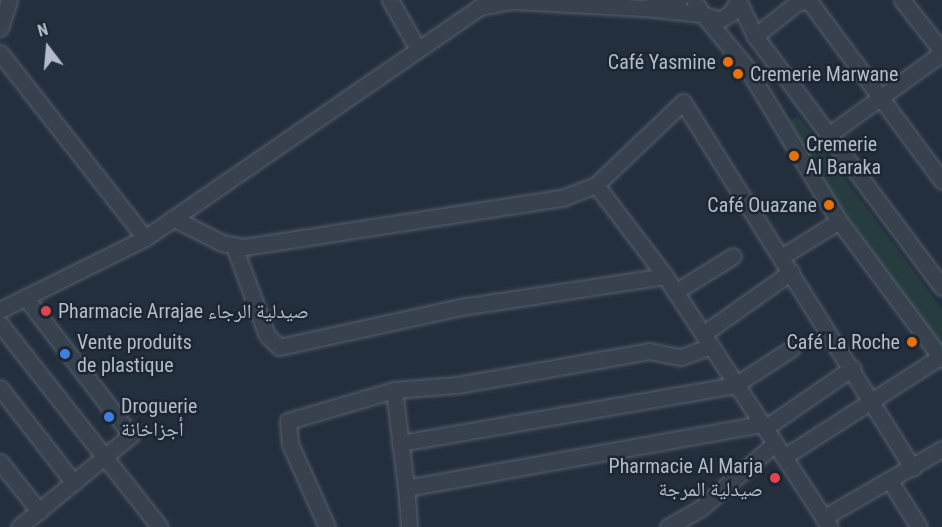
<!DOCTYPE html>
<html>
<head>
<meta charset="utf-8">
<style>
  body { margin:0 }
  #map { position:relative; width:942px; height:527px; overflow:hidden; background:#242f3e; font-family:"Roboto Condensed","Noto Naskh Arabic",sans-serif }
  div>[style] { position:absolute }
  .green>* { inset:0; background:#263c3f }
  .roads { filter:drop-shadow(0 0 2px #565f6c) drop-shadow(0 0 2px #565f6c) }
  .minor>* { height:15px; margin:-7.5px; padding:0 7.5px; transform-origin:7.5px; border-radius:7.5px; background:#38414e }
  .dots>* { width:16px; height:16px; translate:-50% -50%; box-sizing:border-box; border:3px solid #1d2633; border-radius:50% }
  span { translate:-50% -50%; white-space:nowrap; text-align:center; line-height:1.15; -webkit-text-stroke:5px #1d2633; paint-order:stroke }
  .poi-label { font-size:20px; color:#b4bcc9 }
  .right { translate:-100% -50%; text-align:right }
  .left { translate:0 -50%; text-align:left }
  .north { position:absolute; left:18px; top:18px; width:60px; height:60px; -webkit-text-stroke:4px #1d2633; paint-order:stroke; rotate:344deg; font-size:16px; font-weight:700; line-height:24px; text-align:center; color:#b4bcc9 }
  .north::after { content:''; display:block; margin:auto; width:21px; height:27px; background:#b4bcc9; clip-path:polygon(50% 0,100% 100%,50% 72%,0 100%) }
</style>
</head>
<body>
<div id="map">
  <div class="green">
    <div style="clip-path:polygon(798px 116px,942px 309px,942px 349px,830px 193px,790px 121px)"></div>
  </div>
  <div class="roads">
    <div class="minor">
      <div style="left:390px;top:0;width:56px;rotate:60.3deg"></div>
      <div style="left:679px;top:0;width:35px;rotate:167deg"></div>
      <div style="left:645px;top:8px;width:57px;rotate:6deg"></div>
      <div style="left:694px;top:0;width:16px;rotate:60deg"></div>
      <div style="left:702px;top:14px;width:18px;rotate:19deg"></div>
      <div style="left:719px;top:20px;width:14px;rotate:-30deg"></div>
      <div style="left:731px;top:13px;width:15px;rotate:-62deg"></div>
      <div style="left:738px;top:0;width:40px;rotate:65deg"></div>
      <div style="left:755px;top:36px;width:313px;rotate:53.3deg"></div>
      <div style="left:902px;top:0;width:65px;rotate:51.9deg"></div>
      <div style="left:705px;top:17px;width:66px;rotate:50.5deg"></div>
      <div style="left:747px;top:68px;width:179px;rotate:59deg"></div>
      <div style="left:839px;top:221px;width:172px;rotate:53.3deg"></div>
      <div style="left:0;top:28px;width:29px;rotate:-72deg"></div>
      <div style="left:755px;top:36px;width:55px;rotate:-38.3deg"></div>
      <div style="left:798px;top:2px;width:11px;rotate:-5deg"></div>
      <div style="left:809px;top:1px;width:224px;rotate:53.5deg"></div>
      <div style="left:0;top:53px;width:235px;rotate:51.9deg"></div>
      <div style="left:827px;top:136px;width:142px;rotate:-35.8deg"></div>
      <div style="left:596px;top:185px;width:114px;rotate:52.8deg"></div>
      <div style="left:665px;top:276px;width:300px;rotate:56.7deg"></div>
      <div style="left:173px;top:218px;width:55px;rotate:27deg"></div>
      <div style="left:222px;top:243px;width:22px;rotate:10deg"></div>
      <div style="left:244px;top:247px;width:322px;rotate:-8.8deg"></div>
      <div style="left:562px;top:198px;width:36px;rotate:-21deg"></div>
      <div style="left:596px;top:185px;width:120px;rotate:-43.7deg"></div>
      <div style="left:683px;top:102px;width:432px;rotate:57.9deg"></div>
      <div style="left:234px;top:246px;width:95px;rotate:69.7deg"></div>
      <div style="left:267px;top:335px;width:17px;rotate:45deg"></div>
      <div style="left:279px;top:347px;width:186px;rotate:-12.4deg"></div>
      <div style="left:461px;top:307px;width:206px;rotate:-8.6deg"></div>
      <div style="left:781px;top:257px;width:68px;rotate:-31.8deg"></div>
      <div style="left:675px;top:292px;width:68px;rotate:-31.8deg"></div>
      <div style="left:0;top:310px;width:162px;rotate:-26.4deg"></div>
      <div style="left:145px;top:238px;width:407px;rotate:-34.6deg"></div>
      <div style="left:480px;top:7px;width:32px;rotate:-11deg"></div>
      <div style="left:511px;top:1px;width:134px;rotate:3deg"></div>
      <div style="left:0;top:324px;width:258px;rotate:51.8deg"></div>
      <div style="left:703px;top:334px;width:108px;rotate:-35.2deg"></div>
      <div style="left:0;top:388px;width:120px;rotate:52.1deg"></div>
      <div style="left:765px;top:428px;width:106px;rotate:-34.6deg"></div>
      <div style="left:400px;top:443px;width:340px;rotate:-9.8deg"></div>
      <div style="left:735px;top:385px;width:67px;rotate:-32.7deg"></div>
      <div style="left:784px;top:457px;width:185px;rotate:-32.7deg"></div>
      <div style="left:0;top:462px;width:63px;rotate:51.5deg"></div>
      <div style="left:890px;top:481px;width:54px;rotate:57.8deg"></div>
      <div style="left:406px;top:488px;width:99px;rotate:-97deg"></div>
      <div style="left:394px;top:390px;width:63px;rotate:-4.5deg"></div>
      <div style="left:457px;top:385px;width:195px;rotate:-10deg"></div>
      <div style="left:649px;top:351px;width:33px;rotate:11deg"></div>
      <div style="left:681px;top:357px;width:32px;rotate:-20deg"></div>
      <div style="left:823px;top:518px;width:138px;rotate:-30.1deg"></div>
      <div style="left:19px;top:527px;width:145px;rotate:-39.4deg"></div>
      <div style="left:131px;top:435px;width:174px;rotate:-127.5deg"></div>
      <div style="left:327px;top:527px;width:91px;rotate:-114deg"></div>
      <div style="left:290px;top:444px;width:23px;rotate:-95deg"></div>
      <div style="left:288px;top:421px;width:110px;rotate:-16.3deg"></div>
      <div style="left:409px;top:527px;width:39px;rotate:-94deg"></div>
      <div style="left:406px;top:488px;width:362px;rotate:-10.2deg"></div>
      <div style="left:668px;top:527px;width:38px;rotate:-30deg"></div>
      <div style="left:701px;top:508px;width:97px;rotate:-41.2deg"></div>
    </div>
  </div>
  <div class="dots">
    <div style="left:728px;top:62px;background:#e8710a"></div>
    <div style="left:738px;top:74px;background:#e8710a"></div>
    <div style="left:794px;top:156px;background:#e8710a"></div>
    <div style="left:829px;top:205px;background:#e8710a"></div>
    <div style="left:46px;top:311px;background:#e0444e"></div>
    <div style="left:912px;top:342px;background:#e8710a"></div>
    <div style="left:65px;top:354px;background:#3f7fe0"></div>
    <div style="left:109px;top:417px;background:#3f7fe0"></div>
    <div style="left:775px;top:478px;background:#e0444e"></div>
  </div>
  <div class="poi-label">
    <span class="right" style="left:716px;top:62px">Café Yasmine</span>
    <span class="left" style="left:750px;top:74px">Cremerie Marwane</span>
    <span class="left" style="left:806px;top:156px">Cremerie<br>Al Baraka</span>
    <span class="right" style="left:817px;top:205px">Café Ouazane</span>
    <span class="left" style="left:58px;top:311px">Pharmacie Arrajae صيدلية الرجاء</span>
    <span class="left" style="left:77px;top:354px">Vente produits<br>de plastique</span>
    <span class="right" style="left:900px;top:342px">Café La Roche</span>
    <span class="left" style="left:121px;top:418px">Droguerie<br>أجزاخانة</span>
    <span class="right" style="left:763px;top:478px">Pharmacie Al Marja<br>صيدلية المرجة</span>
  </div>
  <div class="north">N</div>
</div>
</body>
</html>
